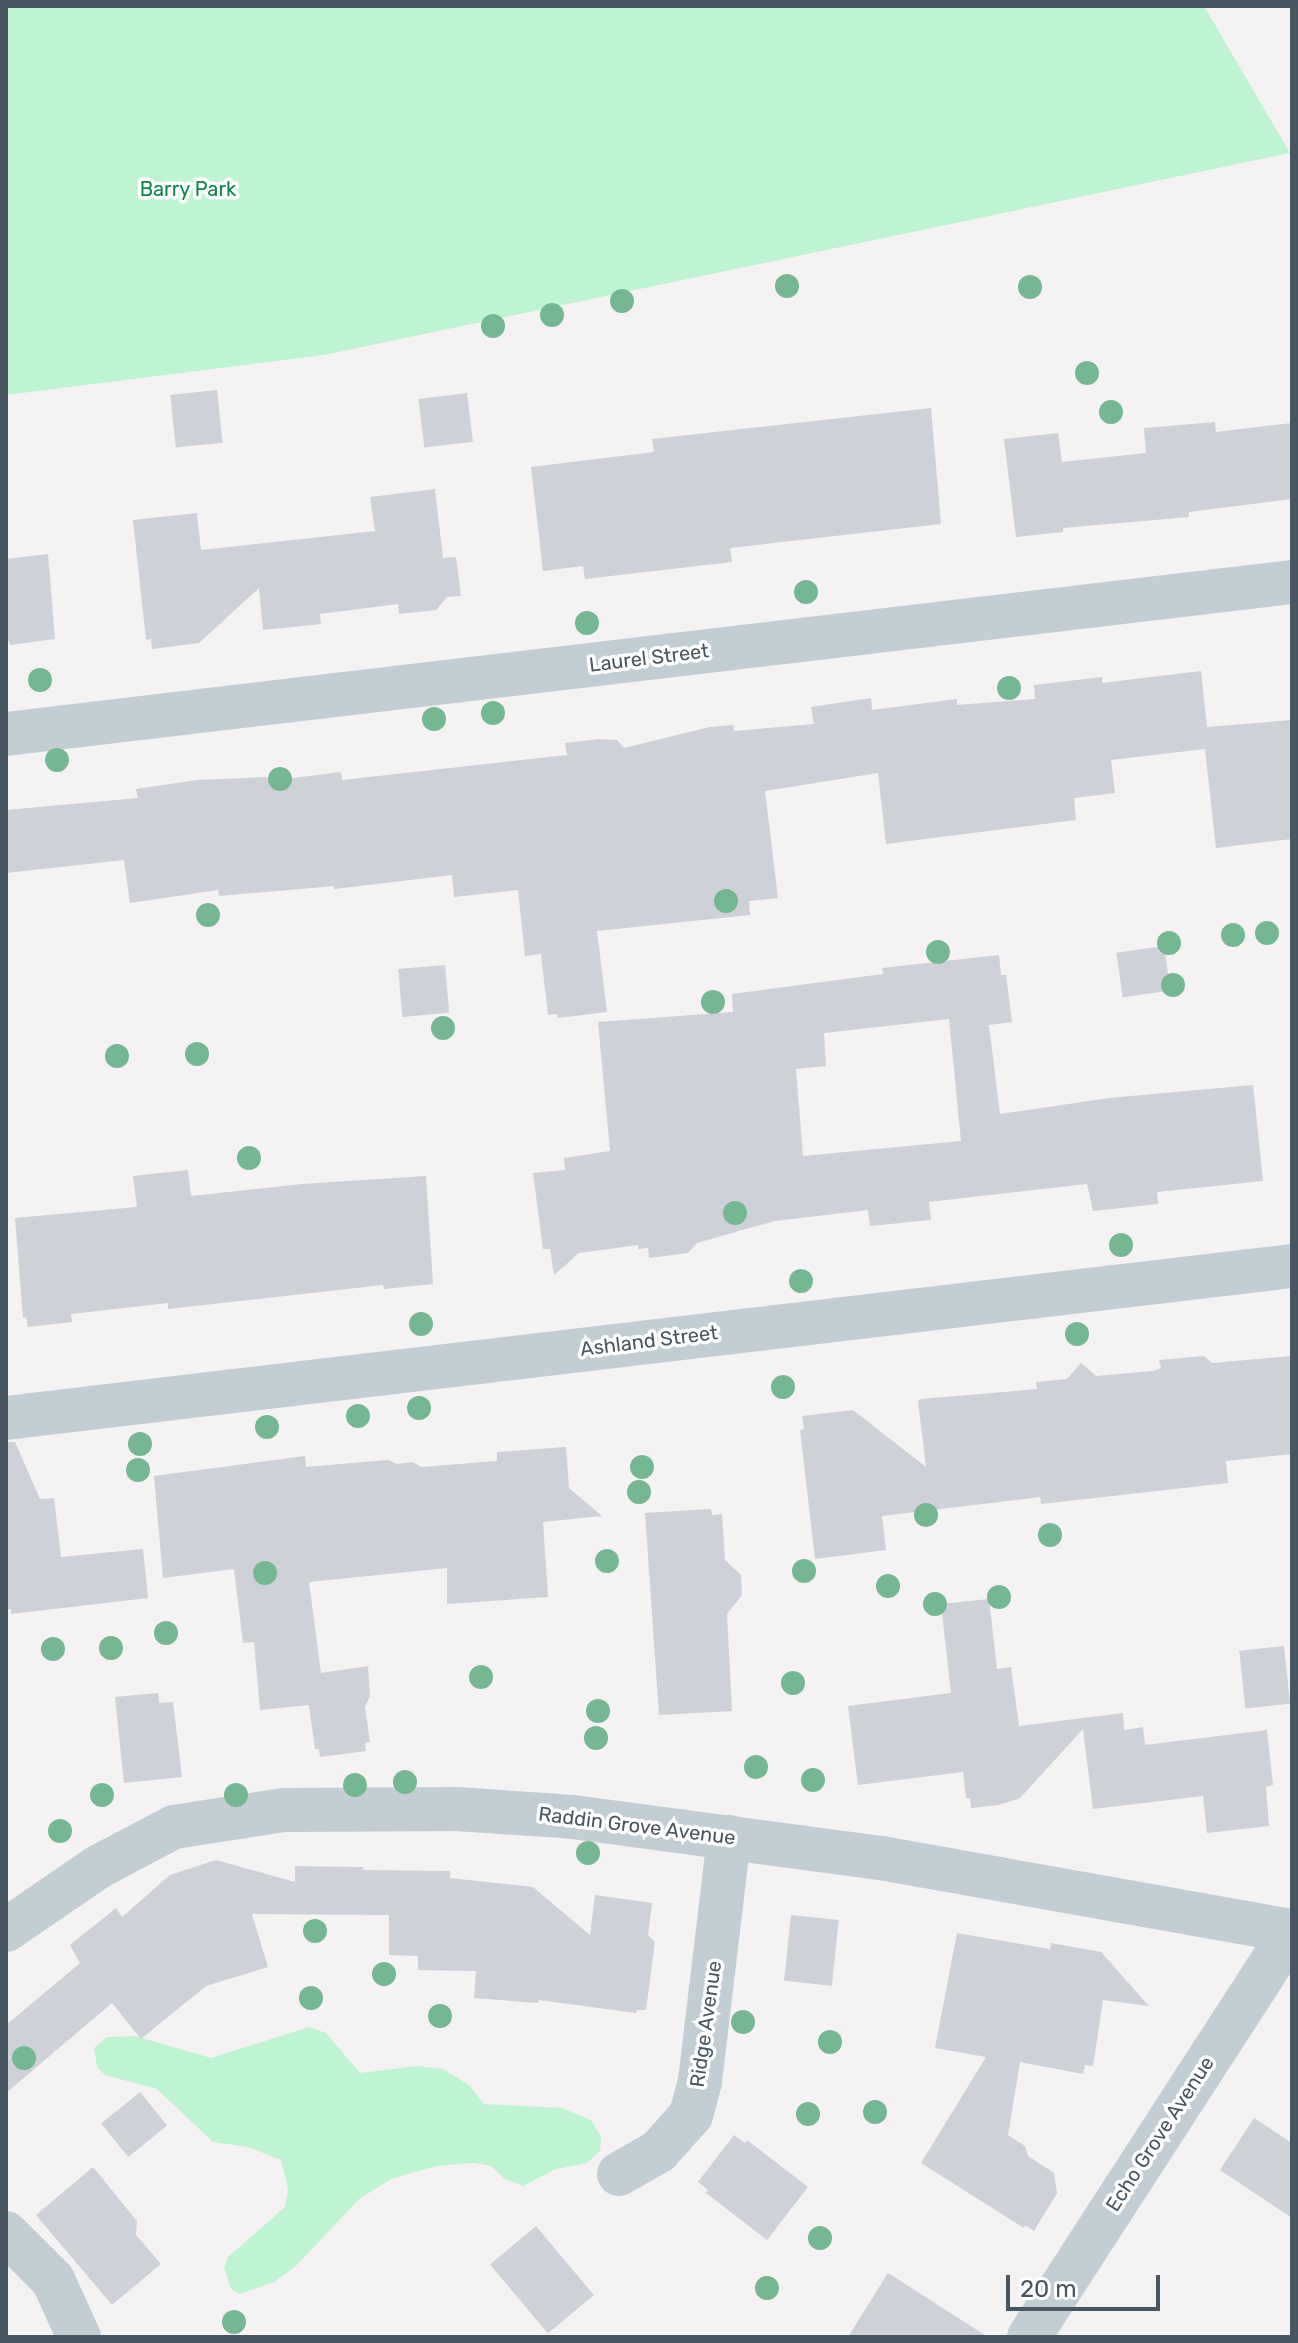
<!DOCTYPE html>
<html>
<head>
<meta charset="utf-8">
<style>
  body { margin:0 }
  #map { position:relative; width:1298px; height:2343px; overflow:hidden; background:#f4f2f2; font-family:Rubik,sans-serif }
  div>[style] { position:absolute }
  .green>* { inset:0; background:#bef4d1 }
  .building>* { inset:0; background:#ced1d7; transform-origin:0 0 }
  .minor>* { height:44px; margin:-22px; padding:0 22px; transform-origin:22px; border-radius:22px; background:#c2cdd4 }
  .trees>* { width:24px; height:24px; margin:-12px; border-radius:50%; background:#76b793 }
  span { translate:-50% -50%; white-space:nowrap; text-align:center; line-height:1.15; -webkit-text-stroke:7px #fff; paint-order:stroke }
  .park-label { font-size:20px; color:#0f8646 }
  .street-label { font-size:20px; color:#485661 }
  .frame { position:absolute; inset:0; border:8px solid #485661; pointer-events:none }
  .scale { position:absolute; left:1006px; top:2275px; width:154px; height:36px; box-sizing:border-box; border:4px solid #485661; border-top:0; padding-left:10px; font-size:24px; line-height:28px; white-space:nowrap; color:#485661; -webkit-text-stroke:6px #fff; paint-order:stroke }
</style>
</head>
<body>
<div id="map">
  <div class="green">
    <div style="clip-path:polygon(6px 6px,1204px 6px,1290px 153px,324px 355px,6px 395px)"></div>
    <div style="clip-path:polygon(309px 2027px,326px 2033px,360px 2073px,417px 2066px,443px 2069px,469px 2085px,484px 2104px,562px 2108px,591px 2120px,601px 2137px,600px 2151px,587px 2163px,556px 2169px,523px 2186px,505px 2179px,491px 2166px,474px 2163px,436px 2166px,391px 2179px,359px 2199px,296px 2266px,274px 2282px,240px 2294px,231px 2289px,224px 2267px,228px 2257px,285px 2207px,288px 2189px,281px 2160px,248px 2147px,213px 2142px,157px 2089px,105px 2075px,97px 2067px,94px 2048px,107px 2037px,135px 2036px,211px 2058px)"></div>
  </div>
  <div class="building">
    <div style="left:217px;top:390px;width:53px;height:47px;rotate:84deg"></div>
    <div style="left:467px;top:393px;width:49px;height:49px;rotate:83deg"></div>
    <div style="clip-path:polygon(931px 408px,941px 524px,730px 548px,732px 562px,585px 579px,583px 566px,543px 571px,531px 467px,654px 452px,652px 439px)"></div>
    <div style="clip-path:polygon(1215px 422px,1216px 432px,1292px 423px,1292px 499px,1189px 512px,1189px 517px,1063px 528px,1063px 532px,1016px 537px,1004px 439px,1058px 433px,1062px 462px,1146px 453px,1144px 428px)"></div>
    <div style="clip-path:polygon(435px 489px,443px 558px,456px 557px,461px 596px,447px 597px,436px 610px,399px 614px,398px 604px,320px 614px,321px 624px,263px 630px,259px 588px,199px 643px,152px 649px,151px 639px,146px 640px,133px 520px,197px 513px,201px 550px,375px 531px,370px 497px)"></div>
    <div style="clip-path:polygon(48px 554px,55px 639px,10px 645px,6px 633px,6px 559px)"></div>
    <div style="clip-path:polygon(1201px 671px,1207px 727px,1292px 720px,1292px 839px,1216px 848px,1205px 749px,1111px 760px,1115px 793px,1074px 798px,1076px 820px,886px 844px,878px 773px,765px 791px,778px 898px,749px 901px,750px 915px,597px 931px,607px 1012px,558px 1018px,557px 1014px,548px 1015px,541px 954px,525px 956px,518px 890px,454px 897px,452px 875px,334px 889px,334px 886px,219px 896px,218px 890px,130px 903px,124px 860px,6px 873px,6px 810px,138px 798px,136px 789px,197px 780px,266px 777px,270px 781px,341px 772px,342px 780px,567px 755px,565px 743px,599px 739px,617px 740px,624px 748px,710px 727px,733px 725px,734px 731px,814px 724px,811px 707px,871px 698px,872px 710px,957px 699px,957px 705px,1035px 699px,1034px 685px,1102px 677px,1102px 683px)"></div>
    <div style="left:1164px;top:946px;width:45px;height:48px;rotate:82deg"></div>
    <div style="clip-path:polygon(evenodd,999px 955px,1001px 975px,1006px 975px,1012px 1022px,989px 1025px,1000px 1114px,1109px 1098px,1253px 1085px,1263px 1181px,1157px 1192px,1158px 1204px,1093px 1211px,1087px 1184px,929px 1202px,931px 1220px,870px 1226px,868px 1210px,775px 1221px,697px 1243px,688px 1253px,649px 1258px,648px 1248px,638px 1249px,638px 1245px,579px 1253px,554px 1275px,550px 1249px,543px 1249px,533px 1173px,565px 1170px,564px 1158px,610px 1151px,598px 1022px,733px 1012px,732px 994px,883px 974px,882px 968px,999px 955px,949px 1019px,961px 1141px,803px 1156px,796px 1069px,826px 1066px,824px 1033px,949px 1019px)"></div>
    <div style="left:445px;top:965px;width:48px;height:47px;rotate:85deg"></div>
    <div style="clip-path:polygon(188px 1170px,191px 1196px,302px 1184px,426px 1176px,433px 1284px,384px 1289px,383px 1285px,168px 1309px,168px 1303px,71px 1314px,72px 1322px,28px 1327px,26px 1317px,23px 1318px,15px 1218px,137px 1207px,133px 1176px)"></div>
    <div style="clip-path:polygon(1204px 1356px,1212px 1363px,1292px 1356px,1292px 1454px,1226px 1461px,1228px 1483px,1041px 1504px,1040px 1497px,882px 1516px,886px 1550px,815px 1559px,800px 1430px,804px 1429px,802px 1416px,853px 1410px,926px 1467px,918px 1401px,921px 1399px,1037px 1389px,1036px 1382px,1067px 1379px,1081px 1363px,1096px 1376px,1153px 1371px,1161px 1368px,1159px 1360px)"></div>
    <div style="clip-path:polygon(6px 1442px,15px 1442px,40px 1499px,54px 1498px,61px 1557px,143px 1549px,148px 1598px,11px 1614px,11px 1609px,6px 1609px)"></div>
    <div style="clip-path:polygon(566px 1447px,569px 1488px,602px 1516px,543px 1522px,548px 1597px,447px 1604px,447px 1568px,309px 1582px,321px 1673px,368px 1666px,370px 1696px,365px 1707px,370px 1742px,365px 1743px,366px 1751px,320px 1757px,319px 1749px,315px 1749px,309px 1705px,260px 1710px,254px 1642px,243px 1643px,234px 1569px,163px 1578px,154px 1476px,305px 1456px,306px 1467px,388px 1460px,397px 1464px,413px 1462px,421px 1467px,497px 1461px,497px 1452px)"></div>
    <div style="clip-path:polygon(711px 1509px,712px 1515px,722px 1514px,725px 1560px,741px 1575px,742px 1595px,727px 1614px,732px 1711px,659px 1715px,645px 1513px)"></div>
    <div style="clip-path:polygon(989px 1599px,997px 1669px,1011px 1667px,1019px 1726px,1123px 1713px,1124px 1730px,1143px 1727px,1145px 1745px,1267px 1730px,1273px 1785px,1266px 1787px,1269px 1826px,1207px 1833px,1203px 1796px,1093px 1809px,1083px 1729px,1020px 1798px,999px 1805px,971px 1808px,970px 1798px,966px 1798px,963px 1772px,858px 1785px,848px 1706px,951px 1693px,941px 1604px)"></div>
    <div style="left:1284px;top:1646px;width:58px;height:45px;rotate:84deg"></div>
    <div style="clip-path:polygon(158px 1693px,159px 1703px,173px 1702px,182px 1777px,124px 1783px,115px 1697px)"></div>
    <div style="clip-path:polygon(216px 1860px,295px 1882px,295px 1866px,363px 1867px,363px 1870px,450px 1871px,450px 1878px,533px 1887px,590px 1935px,595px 1895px,652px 1903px,648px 1935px,655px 1942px,646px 2010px,637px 2010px,636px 2013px,539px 2000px,538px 2003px,474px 1998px,476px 1971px,418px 1970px,418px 1956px,389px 1955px,389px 1915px,252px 1914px,268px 1967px,206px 1986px,141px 2039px,112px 2003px,6px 2093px,6px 2025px,80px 1963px,70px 1945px,116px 1908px,122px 1917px,170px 1875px)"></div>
    <div style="left:791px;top:1915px;width:48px;height:66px;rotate:6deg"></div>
    <div style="clip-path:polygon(957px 1933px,1050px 1949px,1051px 1943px,1101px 1952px,1149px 2006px,1103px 2000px,1093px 2066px,1085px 2065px,1083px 2074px,1020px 2062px,1008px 2135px,1025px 2146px,1028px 2156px,1054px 2173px,1057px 2193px,1034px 2231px,1025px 2225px,1024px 2228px,921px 2163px,986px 2057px,935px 2048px)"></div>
    <div style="left:140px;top:2092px;width:43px;height:50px;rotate:51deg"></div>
    <div style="clip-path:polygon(1254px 2118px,1292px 2143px,1292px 2218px,1220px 2170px)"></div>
    <div style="clip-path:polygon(734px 2135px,745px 2143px,747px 2140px,808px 2187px,767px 2240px,706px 2193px,708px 2190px,698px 2182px)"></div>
    <div style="clip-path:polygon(93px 2167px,137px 2221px,136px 2235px,161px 2264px,112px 2305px,36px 2215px)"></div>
    <div style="left:536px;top:2226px;width:90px;height:60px;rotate:50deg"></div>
    <div style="clip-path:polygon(888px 2273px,988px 2337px,848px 2337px)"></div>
  </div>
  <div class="minor">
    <div style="left:6px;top:734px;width:1295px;rotate:-6.74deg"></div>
    <div style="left:6px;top:1418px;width:1295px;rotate:-6.74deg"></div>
    <div style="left:6px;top:1930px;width:112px;rotate:-34.4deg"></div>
    <div style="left:98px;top:1867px;width:86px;rotate:-27.8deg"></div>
    <div style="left:174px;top:1827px;width:111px;rotate:-8.8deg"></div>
    <div style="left:284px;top:1810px;width:173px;rotate:-0.3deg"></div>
    <div style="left:457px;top:1809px;width:116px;rotate:3.9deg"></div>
    <div style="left:573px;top:1817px;width:311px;rotate:7.6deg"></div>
    <div style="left:881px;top:1858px;width:417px;rotate:10.1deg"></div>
    <div style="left:619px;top:2174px;width:46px;rotate:-29.9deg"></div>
    <div style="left:659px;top:2151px;width:48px;rotate:-48.4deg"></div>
    <div style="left:691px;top:2115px;width:35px;rotate:-75deg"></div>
    <div style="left:700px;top:2081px;width:246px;rotate:-83.2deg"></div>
    <div style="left:6px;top:2233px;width:66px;rotate:45deg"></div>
    <div style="left:53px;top:2280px;width:63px;rotate:65.5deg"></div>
    <div style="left:1029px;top:2337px;width:484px;rotate:-57.1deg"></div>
  </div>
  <div class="trees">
    <div style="left:787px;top:286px"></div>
    <div style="left:1030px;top:287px"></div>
    <div style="left:622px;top:301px"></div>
    <div style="left:552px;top:315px"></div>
    <div style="left:493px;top:326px"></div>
    <div style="left:1087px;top:373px"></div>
    <div style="left:1111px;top:412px"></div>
    <div style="left:806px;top:592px"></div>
    <div style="left:587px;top:623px"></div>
    <div style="left:40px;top:680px"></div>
    <div style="left:1009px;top:688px"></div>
    <div style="left:493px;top:713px"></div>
    <div style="left:434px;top:719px"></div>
    <div style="left:57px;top:760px"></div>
    <div style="left:280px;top:779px"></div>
    <div style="left:726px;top:901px"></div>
    <div style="left:208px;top:915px"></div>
    <div style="left:1267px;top:933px"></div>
    <div style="left:1233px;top:935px"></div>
    <div style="left:1169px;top:943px"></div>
    <div style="left:938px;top:952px"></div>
    <div style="left:1173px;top:985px"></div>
    <div style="left:713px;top:1002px"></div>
    <div style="left:443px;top:1028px"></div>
    <div style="left:197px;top:1054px"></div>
    <div style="left:117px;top:1056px"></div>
    <div style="left:249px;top:1158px"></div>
    <div style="left:735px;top:1213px"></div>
    <div style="left:1121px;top:1245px"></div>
    <div style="left:801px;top:1281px"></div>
    <div style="left:421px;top:1324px"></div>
    <div style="left:1077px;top:1334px"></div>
    <div style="left:783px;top:1387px"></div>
    <div style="left:419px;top:1408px"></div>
    <div style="left:358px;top:1416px"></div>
    <div style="left:267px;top:1427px"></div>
    <div style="left:140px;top:1444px"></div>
    <div style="left:642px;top:1467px"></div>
    <div style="left:138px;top:1470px"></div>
    <div style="left:639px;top:1492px"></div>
    <div style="left:926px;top:1515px"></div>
    <div style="left:1050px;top:1535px"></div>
    <div style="left:607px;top:1561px"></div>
    <div style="left:804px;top:1571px"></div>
    <div style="left:265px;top:1573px"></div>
    <div style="left:888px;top:1586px"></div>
    <div style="left:999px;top:1597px"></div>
    <div style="left:935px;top:1604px"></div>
    <div style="left:166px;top:1633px"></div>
    <div style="left:111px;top:1648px"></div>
    <div style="left:53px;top:1649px"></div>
    <div style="left:481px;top:1677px"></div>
    <div style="left:793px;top:1683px"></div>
    <div style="left:598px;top:1711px"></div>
    <div style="left:596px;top:1738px"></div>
    <div style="left:756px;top:1767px"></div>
    <div style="left:813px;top:1780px"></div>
    <div style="left:405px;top:1782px"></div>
    <div style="left:355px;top:1785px"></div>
    <div style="left:102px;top:1795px"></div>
    <div style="left:236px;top:1795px"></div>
    <div style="left:60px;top:1831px"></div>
    <div style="left:588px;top:1853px"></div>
    <div style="left:315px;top:1931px"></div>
    <div style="left:384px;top:1974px"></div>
    <div style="left:311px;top:1998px"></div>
    <div style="left:440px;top:2016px"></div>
    <div style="left:743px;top:2022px"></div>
    <div style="left:830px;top:2042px"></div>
    <div style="left:24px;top:2058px"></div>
    <div style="left:875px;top:2112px"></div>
    <div style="left:808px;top:2114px"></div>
    <div style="left:820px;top:2238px"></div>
    <div style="left:767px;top:2288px"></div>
    <div style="left:234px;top:2322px"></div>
  </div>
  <div class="park-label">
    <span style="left:188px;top:189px">Barry Park</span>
  </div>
  <div class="street-label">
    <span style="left:649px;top:658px;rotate:-7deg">Laurel Street</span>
    <span style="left:649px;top:1341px;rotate:-7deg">Ashland Street</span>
    <span style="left:637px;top:1826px;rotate:7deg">Raddin Grove Avenue</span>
    <span style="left:706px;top:2024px;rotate:-82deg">Ridge Avenue</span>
    <span style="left:1160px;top:2134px;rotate:-57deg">Echo Grove Avenue</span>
  </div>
  <div class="frame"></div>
  <div class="scale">20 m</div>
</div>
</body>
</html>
